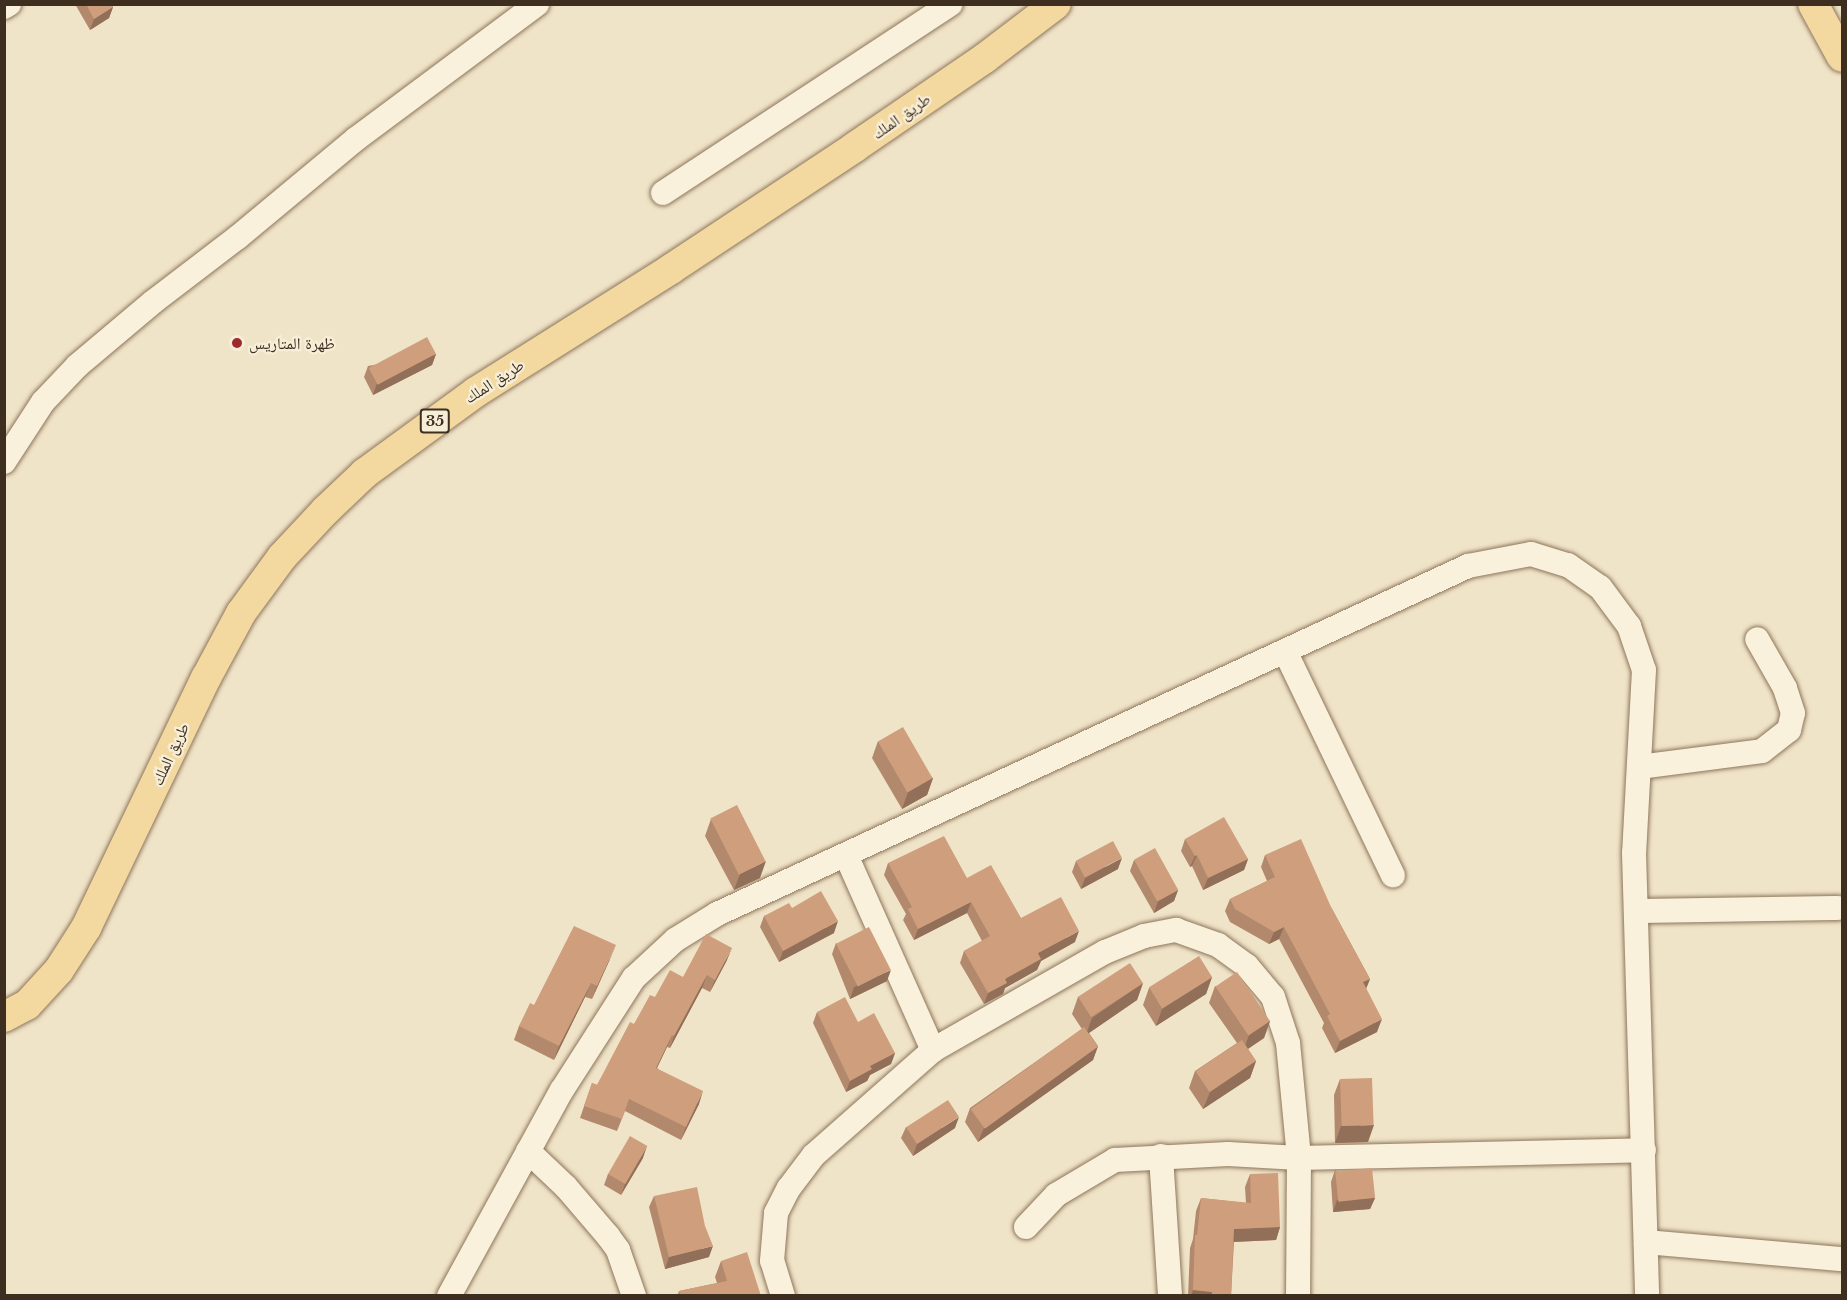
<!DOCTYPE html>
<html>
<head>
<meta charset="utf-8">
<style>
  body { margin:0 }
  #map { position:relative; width:1847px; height:1300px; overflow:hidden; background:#f0e4c8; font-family:"Libre Baskerville","Noto Naskh Arabic",serif }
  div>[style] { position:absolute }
  .roads { filter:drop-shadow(0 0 2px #8d765c) drop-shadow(0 0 2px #8d765c) }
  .minor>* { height:24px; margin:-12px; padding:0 12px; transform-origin:12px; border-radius:12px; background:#faf1dc }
  .major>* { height:30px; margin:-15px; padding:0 15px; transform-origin:15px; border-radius:15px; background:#f3d9a0 }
  .wall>* { inset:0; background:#b2896c }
  .shaded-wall>* { inset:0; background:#916f58 }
  .building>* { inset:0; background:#cf9f7d; transform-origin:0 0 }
  .dots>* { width:16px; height:16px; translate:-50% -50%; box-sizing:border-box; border:3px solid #f7eed8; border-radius:50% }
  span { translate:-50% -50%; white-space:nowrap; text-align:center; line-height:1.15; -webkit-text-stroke:4.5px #f7eed8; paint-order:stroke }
  .shield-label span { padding:2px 4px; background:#f7eed8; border:2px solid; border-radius:4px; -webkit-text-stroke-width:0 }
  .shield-label { font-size:15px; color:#3d2e20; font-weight:700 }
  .street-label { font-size:16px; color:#3d2e20 }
  .poi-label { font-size:16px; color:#3d2e20 }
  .left { translate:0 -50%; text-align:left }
  .frame { position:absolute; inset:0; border:6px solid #3d2e20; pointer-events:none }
</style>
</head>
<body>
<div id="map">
  <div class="roads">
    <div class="minor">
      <div style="left:4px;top:7px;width:6px;rotate:-31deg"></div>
      <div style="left:663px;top:193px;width:344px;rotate:-33.3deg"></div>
      <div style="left:4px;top:462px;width:72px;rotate:-57deg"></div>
      <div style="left:43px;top:402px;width:50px;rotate:-46.6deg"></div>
      <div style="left:77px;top:366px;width:99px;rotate:-40.1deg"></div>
      <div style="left:153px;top:302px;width:107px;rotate:-37.4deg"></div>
      <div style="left:238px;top:237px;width:153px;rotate:-39.7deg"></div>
      <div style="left:356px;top:139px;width:226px;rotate:-36.7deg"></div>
      <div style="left:1285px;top:651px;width:249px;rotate:64.3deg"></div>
      <div style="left:1639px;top:767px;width:124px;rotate:-7.4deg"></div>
      <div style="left:1762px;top:751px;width:34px;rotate:-38deg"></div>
      <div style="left:1789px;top:730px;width:17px;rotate:-77deg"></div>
      <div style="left:1793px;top:713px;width:26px;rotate:-108deg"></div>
      <div style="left:1785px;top:688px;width:56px;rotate:-119.7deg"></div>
      <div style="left:846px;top:855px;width:214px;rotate:66deg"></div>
      <div style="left:1636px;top:911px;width:202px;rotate:-0.9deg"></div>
      <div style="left:528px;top:1151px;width:52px;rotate:43.5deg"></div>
      <div style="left:566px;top:1187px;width:65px;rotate:49.4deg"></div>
      <div style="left:608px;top:1236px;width:17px;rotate:54deg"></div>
      <div style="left:618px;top:1250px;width:49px;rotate:70.8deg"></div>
      <div style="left:1161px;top:1156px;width:140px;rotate:86.3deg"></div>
      <div style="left:1026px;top:1227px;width:44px;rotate:-46.8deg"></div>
      <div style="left:1056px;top:1195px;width:69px;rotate:-30.7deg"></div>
      <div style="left:1115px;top:1160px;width:113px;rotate:-3deg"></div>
      <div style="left:1228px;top:1154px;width:71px;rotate:3.2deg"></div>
      <div style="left:1299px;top:1158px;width:345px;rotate:-1.3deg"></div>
      <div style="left:1646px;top:1242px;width:197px;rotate:5deg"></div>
      <div style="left:449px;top:1296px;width:235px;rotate:-61.3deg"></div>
      <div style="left:562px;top:1090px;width:133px;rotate:-57.3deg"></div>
      <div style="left:634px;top:978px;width:56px;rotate:-42.8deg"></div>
      <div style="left:675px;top:940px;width:49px;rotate:-31.8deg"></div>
      <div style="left:717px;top:914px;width:828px;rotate:-24.86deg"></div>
      <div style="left:1468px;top:566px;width:64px;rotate:-10.8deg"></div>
      <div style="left:1531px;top:554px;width:39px;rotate:17deg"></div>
      <div style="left:1568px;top:565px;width:39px;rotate:35deg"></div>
      <div style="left:1600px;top:587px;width:49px;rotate:53.4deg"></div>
      <div style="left:1629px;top:626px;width:46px;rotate:71.2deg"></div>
      <div style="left:1644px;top:670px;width:183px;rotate:93.1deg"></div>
      <div style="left:1634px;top:853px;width:443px;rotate:88.3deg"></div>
      <div style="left:783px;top:1296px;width:37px;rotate:-107deg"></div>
      <div style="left:772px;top:1261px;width:48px;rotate:-85.2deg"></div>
      <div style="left:776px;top:1213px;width:28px;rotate:-63deg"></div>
      <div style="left:789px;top:1188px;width:41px;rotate:-52.9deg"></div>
      <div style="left:814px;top:1155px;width:159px;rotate:-41.4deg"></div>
      <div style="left:933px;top:1050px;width:198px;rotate:-29.7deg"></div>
      <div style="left:1105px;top:952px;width:42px;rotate:-22.3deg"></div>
      <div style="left:1144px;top:936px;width:33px;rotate:-11deg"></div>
      <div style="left:1176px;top:930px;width:45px;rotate:19.7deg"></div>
      <div style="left:1218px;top:945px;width:36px;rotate:36deg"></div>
      <div style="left:1247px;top:966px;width:40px;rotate:50deg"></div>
      <div style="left:1273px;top:997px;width:48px;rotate:71.9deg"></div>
      <div style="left:1288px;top:1043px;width:116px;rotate:84.5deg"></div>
      <div style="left:1299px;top:1158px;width:138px;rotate:90.4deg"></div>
    </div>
    <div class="major">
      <div style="left:1813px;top:4px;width:60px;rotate:61.3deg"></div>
      <div style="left:4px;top:1017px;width:26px;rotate:-28deg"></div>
      <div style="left:27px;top:1005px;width:47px;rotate:-47.6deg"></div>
      <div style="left:59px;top:970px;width:50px;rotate:-57.3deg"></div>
      <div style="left:86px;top:928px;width:277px;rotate:-64.4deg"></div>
      <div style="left:206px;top:678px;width:74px;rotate:-61.7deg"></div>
      <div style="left:241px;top:613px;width:69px;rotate:-53.8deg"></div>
      <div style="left:282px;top:557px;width:63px;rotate:-46.9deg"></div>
      <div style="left:325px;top:511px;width:55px;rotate:-43.5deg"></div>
      <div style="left:365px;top:473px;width:137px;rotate:-36.1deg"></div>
      <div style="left:476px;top:392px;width:231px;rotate:-32.2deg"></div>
      <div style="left:671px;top:269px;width:221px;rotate:-33.5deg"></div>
      <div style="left:855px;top:147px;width:158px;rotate:-34.4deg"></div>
      <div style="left:985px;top:58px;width:89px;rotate:-37.3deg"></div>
    </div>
  </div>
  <div class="wall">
    <div style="clip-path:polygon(75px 4px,112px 4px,113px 7px,109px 18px,90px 30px)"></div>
    <div style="clip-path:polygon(436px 354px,432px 365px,373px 395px,364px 377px,368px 366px)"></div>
    <div style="clip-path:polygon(878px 741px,933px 778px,927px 795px,902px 809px,872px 758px)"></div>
    <div style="clip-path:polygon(711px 819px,760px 878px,734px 890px,705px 836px)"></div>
    <div style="clip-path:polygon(1185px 839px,1248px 859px,1244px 870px,1203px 890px,1192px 866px,1190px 867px,1181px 851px)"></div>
    <div style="clip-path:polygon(1265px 855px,1331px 907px,1370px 979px,1366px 989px,1377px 1032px,1335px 1053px,1322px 1028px,1324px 1023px,1279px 939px,1269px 944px,1230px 922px,1225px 911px,1230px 899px,1267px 881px,1261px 867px)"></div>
    <div style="clip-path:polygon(1134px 860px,1178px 890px,1174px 901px,1154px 913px,1130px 871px)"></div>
    <div style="clip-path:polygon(1076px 861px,1118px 869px,1081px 889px,1072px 872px)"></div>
    <div style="clip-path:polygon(888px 863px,967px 878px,1021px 918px,1075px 942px,1041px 961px,1037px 970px,1005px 988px,1003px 994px,984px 1004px,960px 963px,964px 951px,982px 941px,967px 913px,914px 940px,903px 920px,906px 914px,884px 875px)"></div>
    <div style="clip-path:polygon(792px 908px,834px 933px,779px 962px,760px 927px,764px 916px)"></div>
    <div style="clip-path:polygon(836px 943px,887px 981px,850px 999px,832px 954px)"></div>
    <div style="clip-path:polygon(610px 959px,592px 999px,585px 997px,554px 1060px,514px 1040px,519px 1026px,534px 1005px)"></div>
    <div style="clip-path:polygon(727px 960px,710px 992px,702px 988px,670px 1048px,667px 1047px,657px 1068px,699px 1104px,681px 1140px,625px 1111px,617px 1131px,580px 1118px,592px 1083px,597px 1085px,634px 1024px,655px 997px,683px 977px)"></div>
    <div style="clip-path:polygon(1212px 977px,1206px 994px,1156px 1026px,1143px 1005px,1149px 988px)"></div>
    <div style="clip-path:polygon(1143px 983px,1137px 1000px,1089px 1033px,1098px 1046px,1093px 1060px,978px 1142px,965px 1122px,970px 1108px,1082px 1029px,1072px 1014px,1078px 997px)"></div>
    <div style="clip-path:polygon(1215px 986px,1270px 1021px,1264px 1038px,1248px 1049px,1256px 1061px,1250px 1078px,1203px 1109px,1189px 1088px,1195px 1071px,1237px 1043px,1209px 1003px)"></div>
    <div style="clip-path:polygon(817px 1012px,858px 1022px,895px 1053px,891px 1064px,870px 1075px,867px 1081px,846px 1092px,813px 1023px)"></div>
    <div style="clip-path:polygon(1340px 1079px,1368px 1142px,1335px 1143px,1334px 1095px)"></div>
    <div style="clip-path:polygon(906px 1127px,955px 1128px,913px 1156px,901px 1138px)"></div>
    <div style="clip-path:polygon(643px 1158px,621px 1195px,604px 1185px,608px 1174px)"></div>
    <div style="clip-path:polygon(1335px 1170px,1375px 1198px,1370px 1209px,1333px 1212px,1331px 1182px)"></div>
    <div style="clip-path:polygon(1250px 1174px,1280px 1227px,1276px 1240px,1234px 1242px,1231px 1296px,1188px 1296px,1190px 1248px,1193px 1239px,1196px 1211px,1201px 1198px,1246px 1203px,1245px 1187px)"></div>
    <div style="clip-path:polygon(654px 1196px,709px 1257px,665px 1269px,649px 1207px)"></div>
    <div style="clip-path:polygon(721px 1261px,761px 1296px,677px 1296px,679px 1291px,717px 1283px,715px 1277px)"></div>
  </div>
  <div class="shaded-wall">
    <div style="clip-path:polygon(113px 7px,109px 18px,90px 30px,94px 19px)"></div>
    <div style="clip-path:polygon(436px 354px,432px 365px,373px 395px,377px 383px)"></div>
    <div style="clip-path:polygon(933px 778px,927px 795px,902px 809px,908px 792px)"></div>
    <div style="clip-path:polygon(1197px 855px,1192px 866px,1190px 867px,1195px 856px)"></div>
    <div style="clip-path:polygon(1122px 858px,1118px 869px,1081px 889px,1085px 878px)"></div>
    <div style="clip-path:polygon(1248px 859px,1244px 870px,1203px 890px,1208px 878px)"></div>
    <div style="clip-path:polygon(766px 861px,760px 878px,734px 890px,740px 874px)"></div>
    <div style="clip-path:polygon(1178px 890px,1174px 901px,1154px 913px,1158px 901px)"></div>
    <div style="clip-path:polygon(971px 902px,967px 913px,914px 940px,918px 929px)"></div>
    <div style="clip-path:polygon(838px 921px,834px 933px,779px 962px,783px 951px)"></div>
    <div style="clip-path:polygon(1284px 927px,1279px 939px,1269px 944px,1274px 932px)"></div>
    <div style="clip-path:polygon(1079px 931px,1075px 942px,1041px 961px,1037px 970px,1005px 988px,1003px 994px,984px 1004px,988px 993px,1038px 953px)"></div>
    <div style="clip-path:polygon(616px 945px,610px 959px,592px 999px,597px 986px)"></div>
    <div style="clip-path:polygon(732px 948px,727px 960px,710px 992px,715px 980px)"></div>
    <div style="clip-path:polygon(891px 970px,887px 981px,850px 999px,854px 987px)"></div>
    <div style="clip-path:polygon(707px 975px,702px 988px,670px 1048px,674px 1036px)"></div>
    <div style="clip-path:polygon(1212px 977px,1206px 994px,1156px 1026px,1162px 1009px)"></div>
    <div style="clip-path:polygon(1370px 979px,1365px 991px,1363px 982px)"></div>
    <div style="clip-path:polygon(591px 983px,585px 997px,554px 1060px,559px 1046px)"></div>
    <div style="clip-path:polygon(1143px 983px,1137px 1000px,1086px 1035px,1092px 1018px)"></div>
    <div style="clip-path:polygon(1382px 1019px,1377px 1032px,1335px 1053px,1340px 1041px)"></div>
    <div style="clip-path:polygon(1270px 1021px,1264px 1038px,1243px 1052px,1249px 1035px)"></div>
    <div style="clip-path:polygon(672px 1035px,667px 1047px,651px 1080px,656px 1068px)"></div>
    <div style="clip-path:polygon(1098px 1046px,1093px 1060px,978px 1142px,984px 1128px)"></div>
    <div style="clip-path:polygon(895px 1053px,891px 1064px,870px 1075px,867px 1081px,846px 1092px,850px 1081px,870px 1066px)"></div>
    <div style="clip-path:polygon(1256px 1061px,1250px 1078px,1203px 1109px,1210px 1092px)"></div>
    <div style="clip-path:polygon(703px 1091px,699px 1104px,681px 1140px,686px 1127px)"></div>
    <div style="clip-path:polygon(959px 1117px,955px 1128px,913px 1156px,917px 1144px)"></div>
    <div style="clip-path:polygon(1374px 1125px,1368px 1142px,1335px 1143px,1341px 1126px)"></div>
    <div style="clip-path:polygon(647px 1146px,643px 1158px,621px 1195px,625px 1184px)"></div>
    <div style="clip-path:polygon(1375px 1198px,1370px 1209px,1333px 1212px,1337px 1200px)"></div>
    <div style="clip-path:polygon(1280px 1227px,1276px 1240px,1230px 1242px,1234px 1229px)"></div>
    <div style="clip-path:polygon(713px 1246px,709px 1257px,665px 1269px,669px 1257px)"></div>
    <div style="clip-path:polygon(1193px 1290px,1212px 1292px,1211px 1296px,1191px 1296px)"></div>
  </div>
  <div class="building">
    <div style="clip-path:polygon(86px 4px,112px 4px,113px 7px,94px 19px)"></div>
    <div style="left:427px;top:337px;width:19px;height:66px;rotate:62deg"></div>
    <div style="left:903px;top:727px;width:59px;height:29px;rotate:60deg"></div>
    <div style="left:737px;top:805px;width:63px;height:30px;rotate:63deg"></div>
    <div style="clip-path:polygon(1224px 817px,1248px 859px,1208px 878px,1197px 855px,1195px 856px,1185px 839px)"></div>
    <div style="clip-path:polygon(944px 836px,967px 878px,991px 865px,1021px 918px,1061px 897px,1079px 931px,1038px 953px,1041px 959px,1005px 979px,1007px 983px,988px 993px,964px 951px,990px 936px,971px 902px,918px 929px,908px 909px,912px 907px,888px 863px)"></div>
    <div style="clip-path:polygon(1301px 839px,1331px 907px,1370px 979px,1363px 982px,1382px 1019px,1340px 1041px,1327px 1016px,1330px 1014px,1284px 927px,1274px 932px,1235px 909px,1230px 899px,1275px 877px,1265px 855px)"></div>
    <div style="left:1113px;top:841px;width:19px;height:42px;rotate:62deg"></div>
    <div style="left:1155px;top:848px;width:48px;height:24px;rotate:61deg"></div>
    <div style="clip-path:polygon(821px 891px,838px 921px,783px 951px,764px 916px,789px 903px,792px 908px)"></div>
    <div style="clip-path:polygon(574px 926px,616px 945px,597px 986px,591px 983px,559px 1046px,519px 1026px,530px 1003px,534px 1005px)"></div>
    <div style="left:869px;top:927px;width:48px;height:37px;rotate:63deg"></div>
    <div style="clip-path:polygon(706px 934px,732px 948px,715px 980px,707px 975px,674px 1036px,672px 1035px,656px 1068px,703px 1091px,686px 1127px,629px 1099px,622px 1119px,584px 1106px,592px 1083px,597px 1085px,630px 1022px,634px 1024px,650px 995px,655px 997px,670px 970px,683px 977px)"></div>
    <div style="left:1199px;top:956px;width:25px;height:59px;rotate:58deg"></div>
    <div style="left:1130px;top:963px;width:24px;height:62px;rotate:57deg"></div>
    <div style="left:1237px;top:972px;width:59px;height:26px;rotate:56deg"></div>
    <div style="clip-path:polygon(845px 997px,858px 1022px,874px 1013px,895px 1053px,870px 1066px,872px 1069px,850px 1081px,817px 1012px)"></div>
    <div style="left:1084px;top:1027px;width:24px;height:140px;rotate:54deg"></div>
    <div style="left:1242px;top:1040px;width:25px;height:56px;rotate:56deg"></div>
    <div style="left:1372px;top:1078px;width:47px;height:32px;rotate:88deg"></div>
    <div style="left:948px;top:1100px;width:20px;height:50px;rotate:57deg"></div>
    <div style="left:630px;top:1136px;width:20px;height:44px;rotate:30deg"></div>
    <div style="left:1372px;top:1168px;width:30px;height:37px;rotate:84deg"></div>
    <div style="clip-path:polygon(1278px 1173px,1280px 1227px,1234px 1229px,1231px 1296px,1212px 1296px,1212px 1292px,1193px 1290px,1195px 1235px,1197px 1235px,1201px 1198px,1251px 1203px,1250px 1174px)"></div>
    <div style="clip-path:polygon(697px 1187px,705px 1226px,713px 1246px,669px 1257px,654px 1196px)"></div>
    <div style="clip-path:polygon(747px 1252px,761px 1296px,680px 1296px,679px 1291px,727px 1281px,721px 1261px)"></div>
  </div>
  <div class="dots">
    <div style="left:237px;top:343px;background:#9e2a2b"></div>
  </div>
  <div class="shield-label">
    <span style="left:435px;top:421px">35</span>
  </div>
  <div class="street-label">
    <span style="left:901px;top:116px;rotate:-35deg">طريق الملك</span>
    <span style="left:494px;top:381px;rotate:-33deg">طريق الملك</span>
    <span style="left:170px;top:754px;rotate:-65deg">طريق الملك</span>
  </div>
  <div class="poi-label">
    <span class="left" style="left:249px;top:343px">ظهرة المتاريس</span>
  </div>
  <div class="frame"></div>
</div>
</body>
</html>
